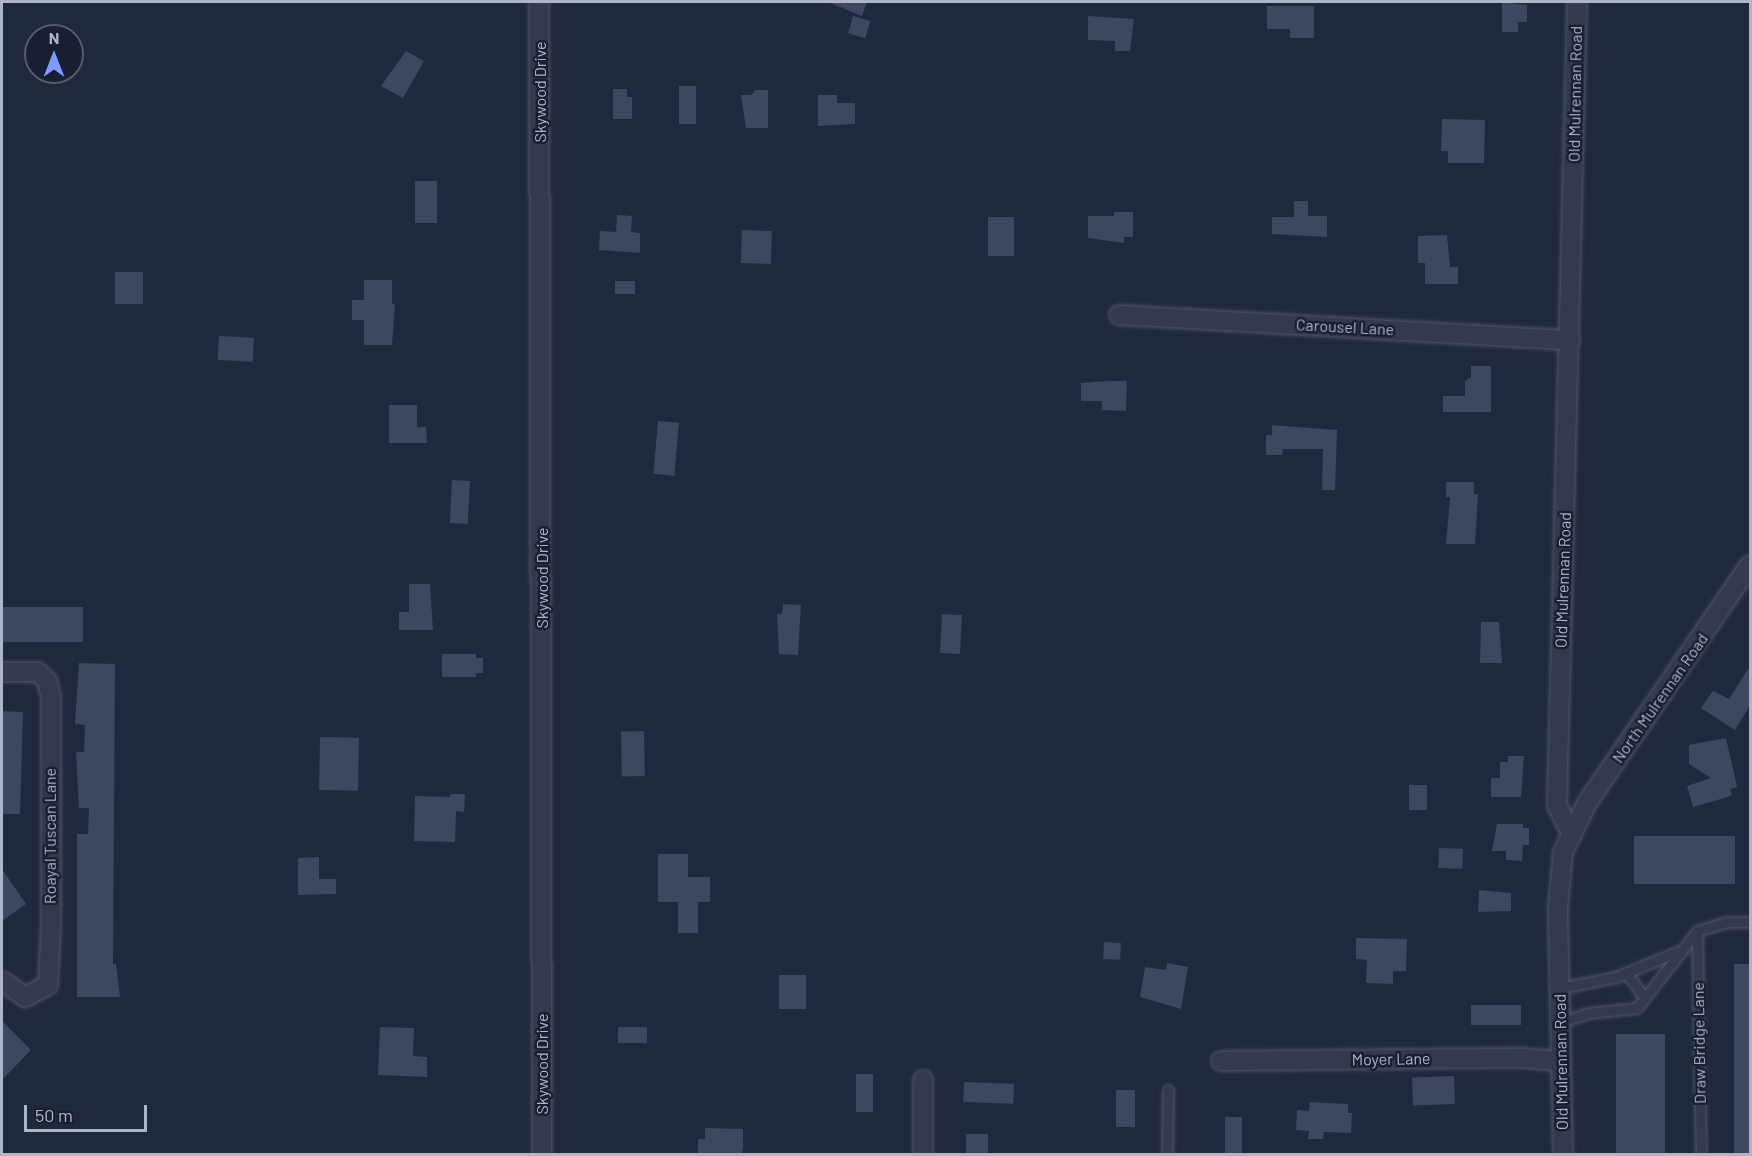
<!DOCTYPE html>
<html>
<head>
<meta charset="utf-8">
<style>
  body { margin:0 }
  #map { position:relative; width:1752px; height:1156px; overflow:hidden; background:#20283e; font-family:Barlow,sans-serif }
  div>[style] { position:absolute }
  .building>* { inset:0; background:#3e4660; transform-origin:0 0 }
  .roads { filter:drop-shadow(0 0 2px #4f5568) drop-shadow(0 0 2px #4f5568) }
  .lane>* { height:9px; margin:-4.5px; padding:0 4.5px; transform-origin:4.5px; border-radius:4.5px; background:#343a4e }
  .street>* { height:18px; margin:-9px; padding:0 9px; transform-origin:9px; border-radius:9px; background:#343a4e }
  span { translate:-50% -50%; white-space:nowrap; text-align:center; line-height:1.15; -webkit-text-stroke:5px #191f32; paint-order:stroke }
  .street-label { font-size:16px; color:#afb5c9 }
  .frame { position:absolute; inset:0; border:3px solid #afb5c9; pointer-events:none }
  .north { position:absolute; left:24px; top:24px; width:60px; height:60px; box-sizing:border-box; background:#191f32; border:2px solid #555b6e; border-radius:50%; rotate:0deg; font-size:16px; font-weight:700; line-height:24px; text-align:center; color:#afb5c9 }
  .north::after { content:''; display:block; margin:auto; width:21px; height:27px; background:#7f9aff; clip-path:polygon(50% 0,100% 100%,50% 72%,0 100%) }
  .scale { position:absolute; left:24px; top:1105px; width:123px; height:27px; box-sizing:border-box; border:3px solid #afb5c9; border-top:0; padding-left:8px; font-size:18px; line-height:21px; white-space:nowrap; color:#afb5c9; -webkit-text-stroke:4px #191f32; paint-order:stroke }
</style>
</head>
<body>
<div id="map">
  <div class="building">
    <div style="clip-path:polygon(828px 2px,867px 2px,862px 16px)"></div>
    <div style="clip-path:polygon(1502px 2px,1527px 5px,1527px 22px,1518px 22px,1518px 32px,1502px 32px)"></div>
    <div style="clip-path:polygon(1267px 6px,1314px 6px,1314px 38px,1290px 38px,1290px 29px,1267px 29px)"></div>
    <div style="left:853px;top:16px;width:18px;height:18px;rotate:16deg"></div>
    <div style="clip-path:polygon(1088px 16px,1134px 19px,1130px 51px,1115px 51px,1115px 41px,1088px 40px)"></div>
    <div style="clip-path:polygon(406px 51px,424px 61px,403px 98px,381px 86px)"></div>
    <div style="left:679px;top:86px;width:17px;height:38px"></div>
    <div style="clip-path:polygon(613px 89px,627px 89px,627px 97px,632px 97px,632px 119px,613px 119px)"></div>
    <div style="clip-path:polygon(755px 90px,768px 90px,768px 128px,746px 128px,741px 95px,751px 95px)"></div>
    <div style="clip-path:polygon(818px 95px,837px 95px,837px 103px,855px 103px,855px 124px,818px 126px)"></div>
    <div style="clip-path:polygon(1442px 119px,1485px 120px,1484px 163px,1448px 163px,1448px 151px,1441px 151px)"></div>
    <div style="left:415px;top:181px;width:22px;height:42px"></div>
    <div style="clip-path:polygon(1294px 201px,1308px 201px,1308px 216px,1327px 216px,1327px 237px,1272px 234px,1272px 217px,1294px 217px)"></div>
    <div style="clip-path:polygon(1114px 212px,1133px 212px,1133px 237px,1124px 237px,1124px 243px,1088px 238px,1088px 216px,1114px 216px)"></div>
    <div style="clip-path:polygon(617px 215px,632px 216px,631px 232px,640px 233px,640px 253px,599px 250px,600px 231px,616px 232px)"></div>
    <div style="left:988px;top:217px;width:26px;height:39px"></div>
    <div style="left:742px;top:230px;width:30px;height:33px;rotate:2deg"></div>
    <div style="clip-path:polygon(1447px 235px,1450px 267px,1458px 267px,1458px 284px,1425px 284px,1425px 263px,1418px 263px,1418px 236px)"></div>
    <div style="left:143px;top:272px;width:32px;height:28px;rotate:90deg"></div>
    <div style="clip-path:polygon(364px 280px,392px 280px,392px 304px,395px 304px,392px 345px,364px 345px,364px 320px,352px 320px,352px 300px,364px 300px)"></div>
    <div style="left:615px;top:281px;width:20px;height:13px"></div>
    <div style="left:219px;top:336px;width:35px;height:24px;rotate:3deg"></div>
    <div style="clip-path:polygon(1471px 366px,1491px 366px,1491px 412px,1443px 412px,1443px 396px,1465px 396px,1465px 381px,1471px 377px)"></div>
    <div style="clip-path:polygon(1108px 381px,1127px 381px,1126px 411px,1102px 410px,1102px 401px,1081px 401px,1081px 383px)"></div>
    <div style="clip-path:polygon(389px 405px,417px 405px,417px 427px,426px 427px,427px 443px,389px 443px)"></div>
    <div style="left:658px;top:421px;width:21px;height:53px;rotate:5deg"></div>
    <div style="clip-path:polygon(1272px 425px,1337px 430px,1335px 490px,1322px 490px,1323px 449px,1283px 449px,1282px 455px,1266px 455px,1266px 435px,1272px 435px)"></div>
    <div style="left:452px;top:480px;width:18px;height:43px;rotate:3deg"></div>
    <div style="clip-path:polygon(1446px 482px,1474px 482px,1474px 494px,1478px 494px,1475px 544px,1446px 544px,1450px 497px,1446px 497px)"></div>
    <div style="clip-path:polygon(409px 584px,430px 584px,433px 630px,399px 630px,399px 612px,409px 612px)"></div>
    <div style="clip-path:polygon(783px 604px,801px 605px,798px 655px,779px 654px,777px 614px,782px 614px)"></div>
    <div style="left:2px;top:607px;width:81px;height:35px"></div>
    <div style="left:942px;top:614px;width:20px;height:39px;rotate:3deg"></div>
    <div style="clip-path:polygon(1481px 622px,1499px 622px,1502px 663px,1480px 663px)"></div>
    <div style="clip-path:polygon(442px 654px,476px 654px,476px 658px,483px 658px,483px 673px,476px 673px,476px 677px,442px 677px)"></div>
    <div style="clip-path:polygon(79px 663px,115px 664px,113px 964px,116px 964px,120px 997px,77px 997px,77px 834px,88px 834px,89px 808px,79px 808px,76px 752px,84px 752px,85px 725px,75px 724px)"></div>
    <div style="clip-path:polygon(1750px 666px,1750px 705px,1735px 730px,1701px 708px,1713px 691px,1729px 699px)"></div>
    <div style="clip-path:polygon(2px 711px,23px 712px,20px 814px,2px 814px)"></div>
    <div style="left:644px;top:731px;width:45px;height:23px;rotate:89deg"></div>
    <div style="left:320px;top:737px;width:39px;height:53px;rotate:1deg"></div>
    <div style="clip-path:polygon(1726px 738px,1737px 787px,1730px 789px,1732px 795px,1728px 797px,1693px 807px,1687px 786px,1711px 778px,1689px 764px,1689px 745px)"></div>
    <div style="clip-path:polygon(1508px 756px,1524px 756px,1521px 797px,1491px 797px,1491px 778px,1500px 778px,1500px 762px,1508px 762px)"></div>
    <div style="left:1409px;top:785px;width:18px;height:25px"></div>
    <div style="clip-path:polygon(450px 794px,465px 794px,464px 812px,456px 811px,455px 842px,414px 841px,415px 796px,450px 797px)"></div>
    <div style="clip-path:polygon(1497px 824px,1523px 824px,1523px 828px,1529px 828px,1529px 845px,1523px 845px,1522px 861px,1506px 860px,1506px 851px,1492px 851px)"></div>
    <div style="left:1634px;top:836px;width:101px;height:48px"></div>
    <div style="left:1439px;top:848px;width:24px;height:20px;rotate:2deg"></div>
    <div style="clip-path:polygon(658px 854px,688px 854px,688px 877px,710px 877px,710px 902px,698px 902px,698px 933px,678px 933px,678px 902px,658px 902px)"></div>
    <div style="clip-path:polygon(319px 857px,319px 879px,336px 879px,336px 894px,298px 895px,298px 858px)"></div>
    <div style="clip-path:polygon(2px 869px,26px 904px,2px 921px)"></div>
    <div style="clip-path:polygon(1479px 890px,1511px 893px,1511px 911px,1478px 912px)"></div>
    <div style="clip-path:polygon(1356px 938px,1407px 939px,1406px 971px,1393px 971px,1393px 984px,1366px 983px,1367px 960px,1356px 959px)"></div>
    <div style="left:1104px;top:942px;width:17px;height:17px;rotate:3deg"></div>
    <div style="clip-path:polygon(1167px 963px,1188px 967px,1181px 1009px,1140px 997px,1145px 967px,1166px 970px)"></div>
    <div style="left:1734px;top:964px;width:16px;height:191px"></div>
    <div style="left:779px;top:975px;width:27px;height:34px"></div>
    <div style="left:1471px;top:1005px;width:50px;height:20px"></div>
    <div style="clip-path:polygon(2px 1021px,31px 1050px,2px 1080px)"></div>
    <div style="clip-path:polygon(380px 1027px,414px 1028px,413px 1056px,427px 1057px,427px 1077px,378px 1075px)"></div>
    <div style="left:618px;top:1027px;width:29px;height:16px"></div>
    <div style="left:1665px;top:1034px;width:121px;height:49px;rotate:90deg"></div>
    <div style="left:856px;top:1074px;width:17px;height:38px"></div>
    <div style="left:1454px;top:1076px;width:28px;height:42px;rotate:88deg"></div>
    <div style="left:964px;top:1082px;width:50px;height:20px;rotate:2deg"></div>
    <div style="left:1116px;top:1090px;width:19px;height:37px"></div>
    <div style="clip-path:polygon(1310px 1102px,1348px 1104px,1348px 1113px,1352px 1113px,1351px 1133px,1324px 1132px,1323px 1139px,1308px 1139px,1309px 1131px,1296px 1130px,1297px 1110px,1309px 1111px)"></div>
    <div style="left:1225px;top:1117px;width:17px;height:38px"></div>
    <div style="clip-path:polygon(705px 1128px,743px 1129px,743px 1150px,740px 1155px,698px 1155px,698px 1139px,705px 1139px)"></div>
    <div style="left:966px;top:1134px;width:22px;height:21px"></div>
  </div>
  <div class="roads">
    <div class="lane">
      <div style="left:1697px;top:931px;width:223px;rotate:89deg"></div>
      <div style="left:1626px;top:973px;width:31px;rotate:53deg"></div>
      <div style="left:1560px;top:988px;width:57px;rotate:-11.1deg"></div>
      <div style="left:1616px;top:977px;width:66px;rotate:-22.3deg"></div>
      <div style="left:1559px;top:1023px;width:31px;rotate:-19deg"></div>
      <div style="left:1588px;top:1013px;width:49px;rotate:-5.8deg"></div>
      <div style="left:1637px;top:1008px;width:98px;rotate:-52.1deg"></div>
      <div style="left:1697px;top:931px;width:30px;rotate:-17deg"></div>
      <div style="left:1726px;top:922px;width:24px"></div>
      <div style="left:1167px;top:1154px;width:64px;rotate:-89.1deg"></div>
    </div>
    <div class="street">
      <div style="left:539px;top:2px;width:1152px;rotate:89.85deg"></div>
      <div style="left:1119px;top:315px;width:452px;rotate:3.2deg"></div>
      <div style="left:2px;top:672px;width:36px"></div>
      <div style="left:38px;top:672px;width:13px;rotate:45deg"></div>
      <div style="left:47px;top:681px;width:16px;rotate:76deg"></div>
      <div style="left:51px;top:697px;width:228px;rotate:90deg"></div>
      <div style="left:51px;top:925px;width:60px;rotate:92.9deg"></div>
      <div style="left:48px;top:985px;width:26px;rotate:152deg"></div>
      <div style="left:25px;top:997px;width:28px;rotate:-145deg"></div>
      <div style="left:1570px;top:831px;width:29px;rotate:-117deg"></div>
      <div style="left:1557px;top:805px;width:803px;rotate:-88.57deg"></div>
      <div style="left:1221px;top:1061px;width:302px;rotate:-0.6deg"></div>
      <div style="left:1523px;top:1058px;width:37px;rotate:5deg"></div>
      <div style="left:923px;top:1080px;width:74px;rotate:90deg"></div>
      <div style="left:1563px;top:1154px;width:247px;rotate:-91.2deg"></div>
      <div style="left:1558px;top:907px;width:55px;rotate:-84.8deg"></div>
      <div style="left:1563px;top:852px;width:55px;rotate:-63.9deg"></div>
      <div style="left:1587px;top:803px;width:288px;rotate:-55.6deg"></div>
    </div>
  </div>
  <div class="street-label">
    <span style="left:540px;top:92px;rotate:-90deg">Skywood Drive</span>
    <span style="left:1575px;top:94px;rotate:-89deg">Old Mulrennan Road</span>
    <span style="left:1345px;top:327px;rotate:3deg">Carousel Lane</span>
    <span style="left:542px;top:578px;rotate:-90deg">Skywood Drive</span>
    <span style="left:1563px;top:580px;rotate:-88deg">Old Mulrennan Road</span>
    <span style="left:1660px;top:698px;rotate:-55deg">North Mulrennan Road</span>
    <span style="left:50px;top:836px;rotate:-90deg">Roayal Tuscan Lane</span>
    <span style="left:1699px;top:1043px;rotate:-91deg">Draw Bridge Lane</span>
    <span style="left:1391px;top:1059px;rotate:-1deg">Moyer Lane</span>
    <span style="left:1561px;top:1062px;rotate:-91deg">Old Mulrennan Road</span>
    <span style="left:542px;top:1064px;rotate:-90deg">Skywood Drive</span>
  </div>
  <div class="frame"></div>
  <div class="north">N</div>
  <div class="scale">50 m</div>
</div>
</body>
</html>
